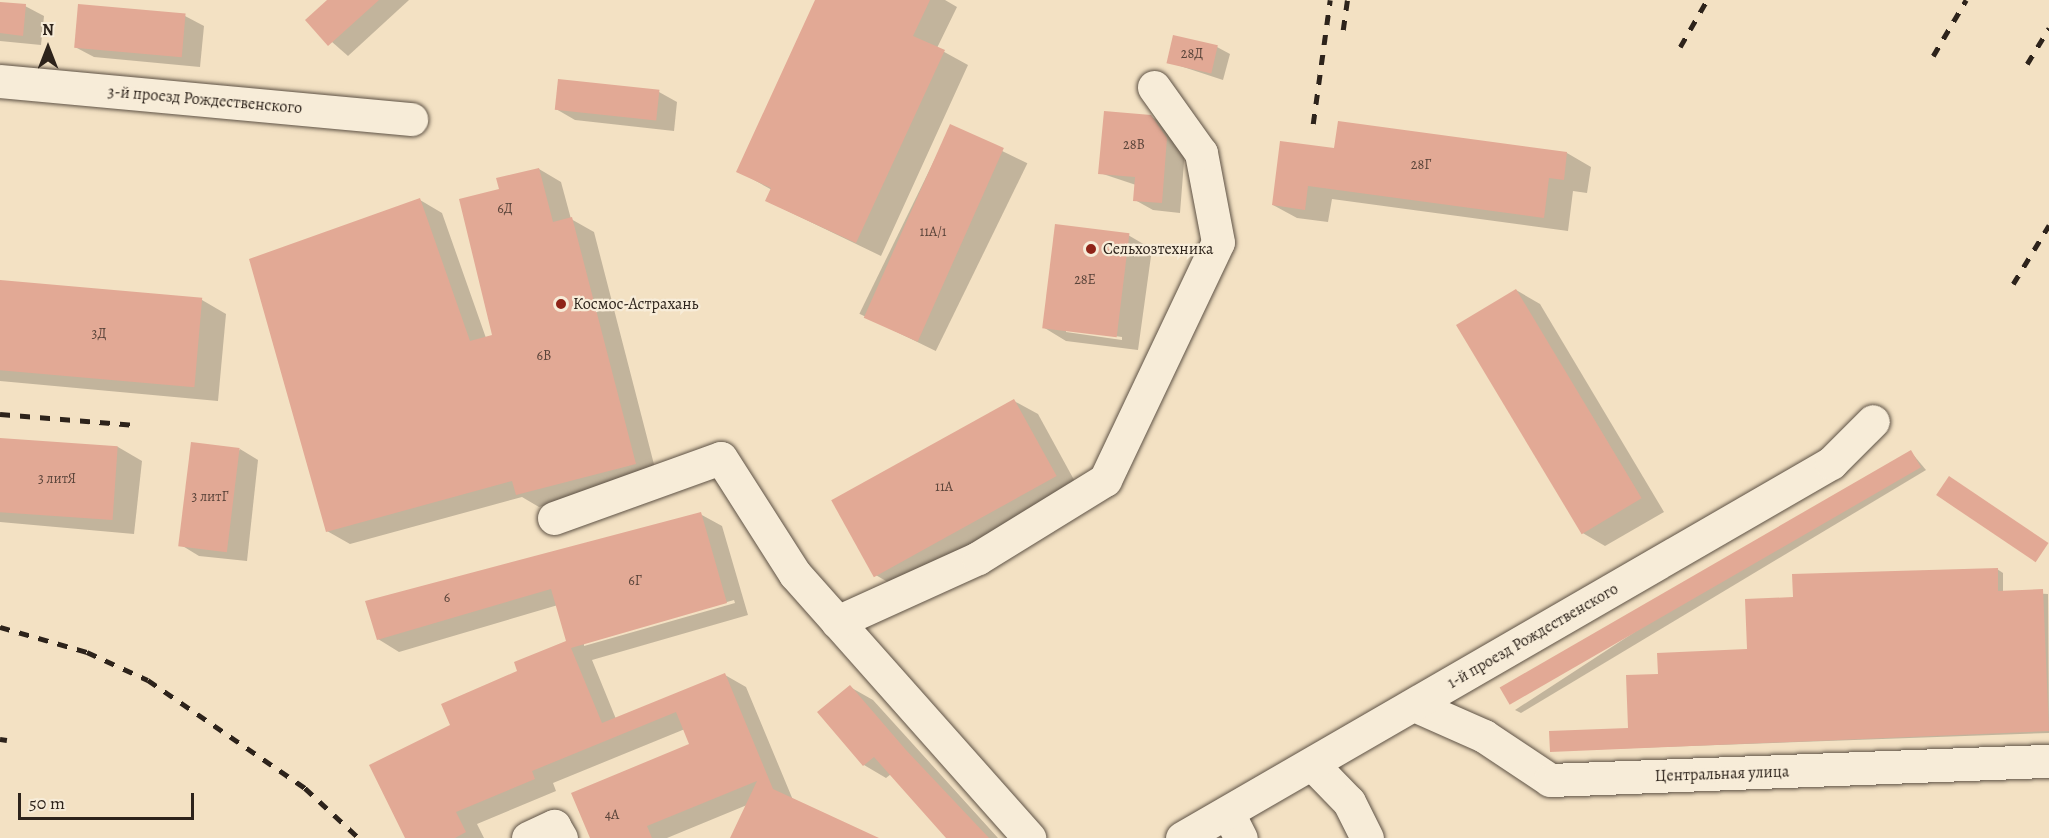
<!DOCTYPE html>
<html>
<head>
<meta charset="utf-8">
<style>
  body { margin:0 }
  #map { position:relative; width:2049px; height:838px; overflow:hidden; background:#f3e1c3; font-family:Alegreya,serif }
  div>[style] { position:absolute }
  .shadow>* { inset:0; background:#0003; transform-origin:0 0 }
  .building>* { inset:0; background:#e2a995; transform-origin:0 0 }
  .roads { filter:drop-shadow(0 0 2px #5e5245) drop-shadow(0 0 2px #5e5245) }
  .minor>* { height:33px; margin:-16.5px; padding:0 16.5px; transform-origin:16.5px; border-radius:16.5px; background:#f7ecd8 }
  .rail>* { height:4.5px; margin-top:-2.25px; transform-origin:0; background:repeating-linear-gradient(90deg,#2d231b 0 10px,transparent 0 20px) }
  .dots>* { width:16px; height:16px; translate:-50% -50%; box-sizing:border-box; border:3px solid #f7ecd8; border-radius:50% }
  span { translate:-50% -50%; white-space:nowrap; text-align:center; line-height:1.15; -webkit-text-stroke:4.5px #f7ecd8; paint-order:stroke }
  .number-label { font-size:14px; color:#5a443a }
  .number-label span { -webkit-text-stroke-width:0 }
  .street-label { font-size:16px; color:#2d231b }
  .poi-label { font-size:16px; color:#2d231b }
  .left { translate:0 -50%; text-align:left }
  .north { position:absolute; left:18px; top:18px; width:60px; height:60px; -webkit-text-stroke:4px #f7ecd8; paint-order:stroke; rotate:0deg; font-size:16px; font-weight:700; line-height:24px; text-align:center; color:#2d231b }
  .north::after { content:''; display:block; margin:auto; width:21px; height:27px; background:#2d231b; clip-path:polygon(50% 0,100% 100%,50% 72%,0 100%) }
  .scale { position:absolute; left:18px; top:793px; width:176px; height:27px; box-sizing:border-box; border:3px solid #2d231b; border-top:0; padding-left:8px; font-size:18px; line-height:21px; white-space:nowrap; color:#2d231b; -webkit-text-stroke:4px #f7ecd8; paint-order:stroke }
</style>
</head>
<body>
<div id="map">
  <div class="shadow">
    <div style="clip-path:polygon(329px 0,409px 0,348px 56px,307px 20px)"></div>
    <div style="clip-path:polygon(817px 0,945px 0,957px 7px,937px 48px,968px 65px,881px 256px,767px 201px,772px 190px,738px 171px)"></div>
    <div style="clip-path:polygon(0 3px,25px 6px,44px 16px,41px 45px,0 41px)"></div>
    <div style="clip-path:polygon(185px 16px,204px 26px,200px 67px,94px 57px,75px 47px)"></div>
    <div style="clip-path:polygon(1217px 47px,1230px 54px,1223px 80px,1168px 62px)"></div>
    <div style="clip-path:polygon(659px 92px,677px 102px,674px 131px,575px 120px,556px 109px)"></div>
    <div style="clip-path:polygon(1150px 116px,1169px 127px,1185px 149px,1180px 213px,1153px 210px,1135px 200px,1136px 185px,1100px 173px)"></div>
    <div style="left:951px;top:126px;width:85px;height:209px;rotate:26deg"></div>
    <div style="clip-path:polygon(1335px 150px,1567px 153px,1591px 167px,1587px 193px,1573px 191px,1568px 231px,1332px 199px,1328px 222px,1297px 218px,1273px 205px)"></div>
    <div style="clip-path:polygon(539px 169px,561px 182px,571px 219px,594px 232px,657px 476px,539px 507px,522px 497px,350px 544px,327px 531px,420px 200px,442px 213px,486px 338px,494px 336px,501px 190px)"></div>
    <div style="clip-path:polygon(evenodd,1128px 235px,1152px 249px,1138px 350px,1066px 341px,1043px 327px,1128px 235px,1066px 329px,1122px 337px,1122px 340px,1066px 332px,1066px 329px)"></div>
    <div style="clip-path:polygon(0 281px,202px 300px,226px 314px,218px 401px,0 381px)"></div>
    <div style="clip-path:polygon(1516px 290px,1540px 304px,1664px 512px,1605px 546px,1581px 532px)"></div>
    <div style="clip-path:polygon(1014px 401px,1038px 414px,1079px 489px,898px 588px,874px 574px)"></div>
    <div style="clip-path:polygon(0 440px,118px 447px,142px 461px,134px 534px,0 522px)"></div>
    <div style="clip-path:polygon(240px 449px,258px 460px,247px 561px,199px 556px,181px 545px)"></div>
    <div style="clip-path:polygon(1911px 452px,1926px 470px,1521px 713px,1515px 710px)"></div>
    <div style="clip-path:polygon(evenodd,700px 514px,722px 526px,748px 615px,592px 660px,616px 719px,725px 675px,746px 687px,793px 800px,872px 838px,731px 838px,747px 805px,667px 838px,592px 838px,691px 745px,685px 729px,553px 783px,556px 791px,477px 824px,484px 838px,407px 838px,452px 726px,568px 641px,558px 605px,399px 652px,378px 639px,700px 514px,734px 600px,735px 603px,584px 646px,584px 643px,734px 600px)"></div>
    <div style="clip-path:polygon(1997px 569px,2003px 573px,2003px 592px,2048px 594px,2049px 733px,1551px 751px,1630px 730px,1660px 676px,1748px 651px,1794px 599px)"></div>
    <div style="clip-path:polygon(850px 687px,873px 700px,998px 838px,948px 838px,891px 774px,886px 778px,864px 765px)"></div>
  </div>
  <div class="building">
    <div style="clip-path:polygon(327px 0,379px 0,328px 46px,305px 20px)"></div>
    <div style="clip-path:polygon(815px 0,930px 0,913px 36px,945px 50px,856px 243px,765px 201px,771px 188px,736px 172px)"></div>
    <div style="clip-path:polygon(0 2px,26px 4px,23px 36px,0 33px)"></div>
    <div style="left:78px;top:4px;width:108px;height:44px;rotate:5deg"></div>
    <div style="left:1173px;top:35px;width:46px;height:29px;rotate:13deg"></div>
    <div style="left:558px;top:79px;width:102px;height:31px;rotate:6deg"></div>
    <div style="clip-path:polygon(1104px 111px,1151px 115px,1167px 138px,1162px 203px,1133px 201px,1135px 177px,1098px 174px)"></div>
    <div style="clip-path:polygon(1338px 121px,1567px 152px,1564px 180px,1549px 178px,1544px 218px,1308px 186px,1305px 210px,1272px 205px,1280px 141px,1334px 148px)"></div>
    <div style="left:950px;top:124px;width:59px;height:212px;rotate:24deg"></div>
    <div style="clip-path:polygon(539px 168px,553px 222px,572px 217px,636px 464px,516px 495px,512px 481px,326px 532px,249px 259px,420px 198px,470px 341px,492px 335px,459px 199px,499px 189px,496px 178px)"></div>
    <div style="left:1055px;top:224px;width:75px;height:105px;rotate:7deg"></div>
    <div style="left:0;top:280px;width:203px;height:90px;rotate:5deg"></div>
    <div style="left:1516px;top:289px;width:244px;height:70px;rotate:59deg"></div>
    <div style="left:1014px;top:399px;width:88px;height:209px;rotate:61deg"></div>
    <div style="left:0;top:438px;width:118px;height:74px;rotate:4deg"></div>
    <div style="left:191px;top:442px;width:49px;height:105px;rotate:7deg"></div>
    <div style="left:1911px;top:450px;width:20px;height:475px;rotate:60deg"></div>
    <div style="left:1949px;top:476px;width:120px;height:23px;rotate:34deg"></div>
    <div style="clip-path:polygon(701px 512px,727px 603px,571px 648px,602px 723px,725px 673px,773px 789px,879px 838px,730px 838px,757px 781px,647px 826px,652px 838px,590px 838px,571px 793px,689px 744px,676px 712px,532px 771px,535px 779px,456px 812px,466px 832px,455px 838px,405px 838px,369px 765px,450px 725px,441px 704px,517px 671px,514px 662px,566px 641px,551px 589px,377px 640px,365px 601px)"></div>
    <div style="clip-path:polygon(1998px 568px,1998px 591px,2043px 589px,2049px 731px,1550px 752px,1549px 731px,1628px 728px,1626px 675px,1658px 674px,1657px 653px,1747px 649px,1745px 599px,1793px 597px,1792px 574px)"></div>
    <div style="clip-path:polygon(850px 685px,906px 750px,989px 838px,946px 838px,874px 757px,863px 766px,817px 712px)"></div>
  </div>
  <div class="roads">
    <div class="minor">
      <div style="left:0;top:81px;width:413px;rotate:5.3deg"></div>
      <div style="left:554px;top:518px;width:177px;rotate:-19.8deg"></div>
      <div style="left:721px;top:458px;width:138px;rotate:57.5deg"></div>
      <div style="left:795px;top:574px;width:353px;rotate:48.4deg"></div>
      <div style="left:837px;top:622px;width:155px;rotate:-24.4deg"></div>
      <div style="left:978px;top:558px;width:149px;rotate:-31.6deg"></div>
      <div style="left:1105px;top:480px;width:263px;rotate:-64.6deg"></div>
      <div style="left:1218px;top:242px;width:91px;rotate:-100.8deg"></div>
      <div style="left:1201px;top:153px;width:81px;rotate:-125.5deg"></div>
      <div style="left:1414px;top:705px;width:77px;rotate:23.9deg"></div>
      <div style="left:1484px;top:736px;width:79px;rotate:33.7deg"></div>
      <div style="left:1550px;top:780px;width:499px;rotate:-2.2deg"></div>
      <div style="left:1312px;top:764px;width:53px;rotate:45.8deg"></div>
      <div style="left:1349px;top:802px;width:40px;rotate:63.4deg"></div>
      <div style="left:1228px;top:813px;width:28px;rotate:63deg"></div>
      <div style="left:528px;top:838px;width:29px;rotate:-25deg"></div>
      <div style="left:554px;top:826px;width:14px;rotate:60deg"></div>
      <div style="left:1182px;top:838px;width:750px;rotate:-30.02deg"></div>
      <div style="left:1831px;top:463px;width:59px;rotate:-45deg"></div>
    </div>
  </div>
  <div class="rail">
    <div style="left:1343px;top:30px;width:30px;rotate:-82deg"></div>
    <div style="left:1680px;top:47px;width:54px;rotate:-60.1deg"></div>
    <div style="left:1933px;top:56px;width:65px;rotate:-59.5deg"></div>
    <div style="left:2027px;top:64px;width:42px;rotate:-58.6deg"></div>
    <div style="left:1313px;top:124px;width:125px;rotate:-82.2deg"></div>
    <div style="left:2013px;top:284px;width:69px;rotate:-58.6deg"></div>
    <div style="left:0;top:414px;width:136px;rotate:4.6deg"></div>
    <div style="left:0;top:627px;width:91px;rotate:16deg"></div>
    <div style="left:87px;top:652px;width:67px;rotate:24.7deg"></div>
    <div style="left:148px;top:680px;width:191px;rotate:34.5deg"></div>
    <div style="left:305px;top:788px;width:74px;rotate:42.8deg"></div>
    <div style="left:0;top:739px;width:7px;rotate:8deg"></div>
  </div>
  <div class="dots">
    <div style="left:1091px;top:249px;background:#8f2418"></div>
    <div style="left:561px;top:304px;background:#8f2418"></div>
  </div>
  <div class="number-label">
    <span style="left:1192px;top:54px">28Д</span>
    <span style="left:1134px;top:145px">28В</span>
    <span style="left:1421px;top:165px">28Г</span>
    <span style="left:505px;top:209px">6Д</span>
    <span style="left:933px;top:232px">11А/1</span>
    <span style="left:1085px;top:280px">28Е</span>
    <span style="left:99px;top:334px">3Д</span>
    <span style="left:544px;top:356px">6В</span>
    <span style="left:57px;top:479px">3 литЯ</span>
    <span style="left:944px;top:487px">11А</span>
    <span style="left:210px;top:497px">3 литГ</span>
    <span style="left:635px;top:581px">6Г</span>
    <span style="left:447px;top:598px">6</span>
    <span style="left:612px;top:815px">4А</span>
  </div>
  <div class="street-label">
    <span style="left:205px;top:100px;rotate:5deg">3-й проезд Рождественского</span>
    <span style="left:1533px;top:636px;rotate:-30deg">1-й проезд Рождественского</span>
    <span style="left:1722px;top:774px;rotate:-2deg">Центральная улица</span>
  </div>
  <div class="poi-label">
    <span class="left" style="left:1103px;top:249px">Сельхозтехника</span>
    <span class="left" style="left:573px;top:304px">Космос-Астрахань</span>
  </div>
  <div class="north">N</div>
  <div class="scale">50 m</div>
</div>
</body>
</html>
